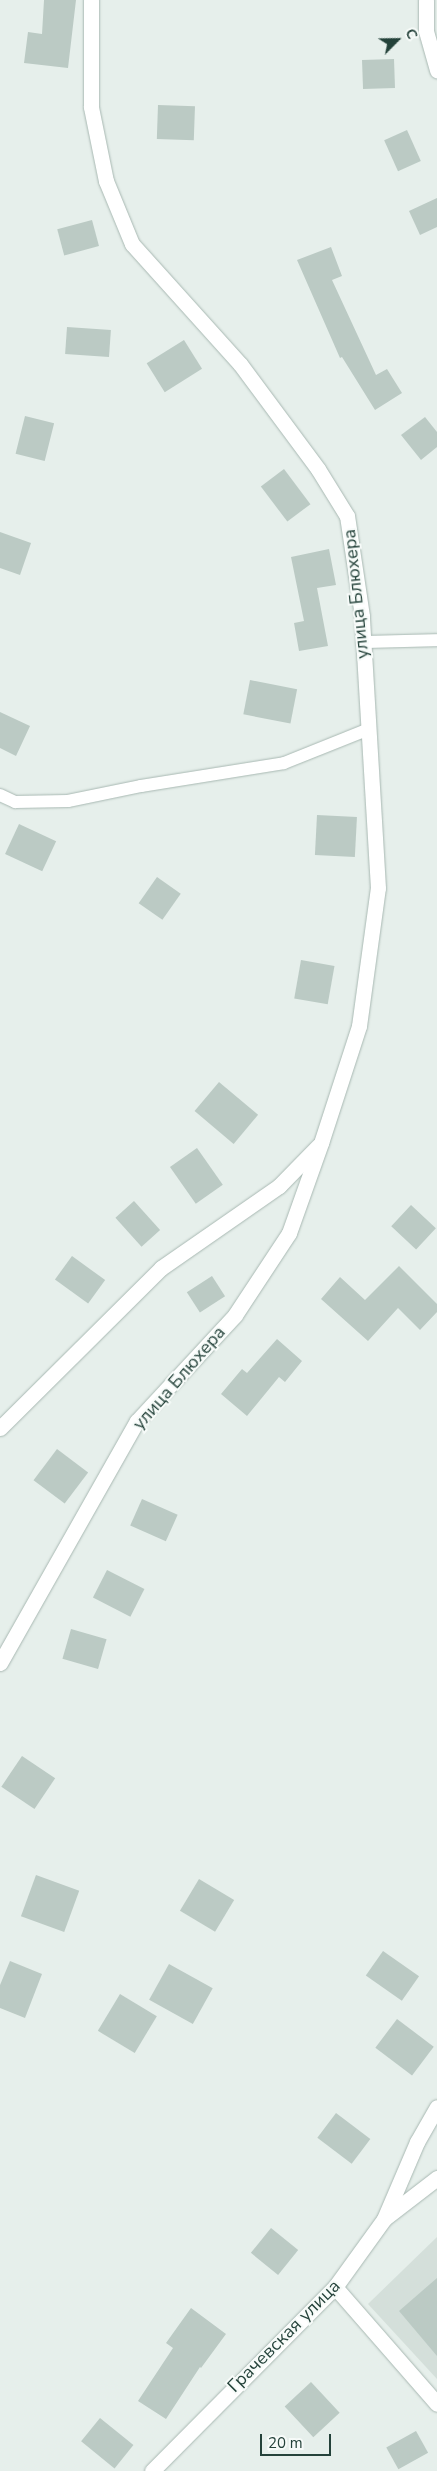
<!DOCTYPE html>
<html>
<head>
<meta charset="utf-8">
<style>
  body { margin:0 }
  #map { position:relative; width:437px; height:2471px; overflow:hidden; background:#e6efeb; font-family:"Nunito Sans",sans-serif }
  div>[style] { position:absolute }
  .built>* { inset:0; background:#d4dfda }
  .building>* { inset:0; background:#bbcac4; transform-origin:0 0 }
  .roads { filter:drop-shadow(0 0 1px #a8b8b2) drop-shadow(0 0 1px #a8b8b2) }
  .service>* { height:12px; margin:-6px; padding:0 6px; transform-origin:6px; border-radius:6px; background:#fff }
  .minor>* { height:15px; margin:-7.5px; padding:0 7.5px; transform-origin:7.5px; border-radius:7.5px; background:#fff }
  span { translate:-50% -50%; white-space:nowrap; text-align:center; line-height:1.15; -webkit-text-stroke:4px #f7fbf9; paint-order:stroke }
  .street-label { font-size:18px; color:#24423a }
  .north { position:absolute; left:372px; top:15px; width:50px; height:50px; -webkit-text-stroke:4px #f7fbf9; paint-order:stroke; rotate:67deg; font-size:14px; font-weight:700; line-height:20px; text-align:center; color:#24423a }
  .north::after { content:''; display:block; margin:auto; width:18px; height:22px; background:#24423a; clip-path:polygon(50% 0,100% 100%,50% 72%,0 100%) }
  .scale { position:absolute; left:260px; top:2434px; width:71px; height:22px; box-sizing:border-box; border:2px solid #24423a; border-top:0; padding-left:6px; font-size:15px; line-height:18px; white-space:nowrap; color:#24423a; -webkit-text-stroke:4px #f7fbf9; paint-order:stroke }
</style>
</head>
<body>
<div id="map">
  <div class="built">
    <div style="clip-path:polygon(437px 2237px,437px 2379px,368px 2304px)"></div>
  </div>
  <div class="building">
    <div style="clip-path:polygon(44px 0,76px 0,68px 68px,24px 63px,28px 32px,42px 34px)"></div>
    <div style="left:394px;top:59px;width:29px;height:32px;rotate:88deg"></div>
    <div style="left:158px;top:105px;width:37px;height:34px;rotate:2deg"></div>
    <div style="left:407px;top:130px;width:34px;height:25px;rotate:66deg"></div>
    <div style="clip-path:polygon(437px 198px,437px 227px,420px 235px,409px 211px)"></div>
    <div style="left:92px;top:220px;width:27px;height:36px;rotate:75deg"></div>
    <div style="clip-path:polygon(331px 247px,342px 276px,332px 280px,376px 375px,387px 369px,402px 393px,375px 410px,342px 357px,340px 358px,297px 260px)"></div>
    <div style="left:67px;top:327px;width:44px;height:27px;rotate:4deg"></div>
    <div style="left:184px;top:340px;width:34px;height:44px;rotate:58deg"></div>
    <div style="left:25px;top:416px;width:30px;height:39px;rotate:14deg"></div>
    <div style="clip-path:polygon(425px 417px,437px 432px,437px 447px,421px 460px,401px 435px)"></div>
    <div style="left:284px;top:469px;width:44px;height:29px;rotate:53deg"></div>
    <div style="clip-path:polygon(0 532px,31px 543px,20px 575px,0 568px)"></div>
    <div style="clip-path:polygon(329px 549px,336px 585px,317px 588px,328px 646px,299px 651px,294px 623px,304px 621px,291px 557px)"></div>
    <div style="left:250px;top:680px;width:48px;height:35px;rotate:11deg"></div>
    <div style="clip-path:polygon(0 712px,30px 726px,16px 756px,0 748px)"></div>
    <div style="left:317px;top:815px;width:40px;height:40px;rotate:3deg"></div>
    <div style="left:19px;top:824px;width:41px;height:33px;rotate:25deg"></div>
    <div style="left:157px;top:877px;width:29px;height:32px;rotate:35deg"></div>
    <div style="left:301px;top:960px;width:34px;height:39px;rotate:10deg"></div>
    <div style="left:219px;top:1082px;width:51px;height:38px;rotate:40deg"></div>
    <div style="left:197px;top:1148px;width:45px;height:33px;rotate:55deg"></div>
    <div style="left:134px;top:1201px;width:39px;height:25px;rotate:48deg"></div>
    <div style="left:411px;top:1205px;width:34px;height:29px;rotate:43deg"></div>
    <div style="left:72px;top:1256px;width:41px;height:29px;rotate:36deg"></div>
    <div style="clip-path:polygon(399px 1266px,437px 1304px,437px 1312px,420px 1330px,398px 1308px,368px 1341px,321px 1299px,340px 1277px,365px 1300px)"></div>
    <div style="left:212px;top:1276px;width:24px;height:30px;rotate:57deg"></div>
    <div style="clip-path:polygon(277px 1339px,302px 1361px,285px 1382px,279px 1377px,247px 1416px,221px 1394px,242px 1369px,247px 1373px)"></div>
    <div style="left:57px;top:1449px;width:39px;height:39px;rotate:37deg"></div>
    <div style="left:142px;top:1499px;width:39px;height:29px;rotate:24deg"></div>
    <div style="left:107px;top:1570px;width:42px;height:31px;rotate:27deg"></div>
    <div style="left:71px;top:1629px;width:37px;height:31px;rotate:16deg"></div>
    <div style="left:22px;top:1756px;width:40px;height:37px;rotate:34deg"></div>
    <div style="left:36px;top:1875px;width:46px;height:44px;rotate:20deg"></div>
    <div style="left:199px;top:1879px;width:41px;height:37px;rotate:31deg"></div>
    <div style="left:383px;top:1951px;width:44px;height:30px;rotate:35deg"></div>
    <div style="clip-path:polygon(10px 1961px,42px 1974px,25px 2018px,0 2008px,0 1985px)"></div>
    <div style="left:169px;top:1964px;width:50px;height:41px;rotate:29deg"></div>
    <div style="left:120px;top:1994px;width:43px;height:43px;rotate:31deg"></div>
    <div style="left:397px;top:2019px;width:46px;height:36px;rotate:37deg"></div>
    <div style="left:336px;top:2113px;width:43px;height:31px;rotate:37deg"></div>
    <div style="left:271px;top:2228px;width:35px;height:32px;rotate:39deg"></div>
    <div style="clip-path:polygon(437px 2278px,437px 2356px,399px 2311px)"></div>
    <div style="clip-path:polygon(191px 2308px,226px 2334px,201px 2368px,200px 2367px,166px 2419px,138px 2401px,173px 2348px,166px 2343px)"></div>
    <div style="left:311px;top:2382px;width:42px;height:36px;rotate:47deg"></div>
    <div style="left:100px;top:2418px;width:43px;height:30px;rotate:39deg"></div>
    <div style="left:416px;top:2431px;width:25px;height:34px;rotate:61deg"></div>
  </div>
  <div class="roads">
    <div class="service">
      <div style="left:362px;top:642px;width:75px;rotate:-1.5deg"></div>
      <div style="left:0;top:795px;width:17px;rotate:25deg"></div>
      <div style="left:15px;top:802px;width:53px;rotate:-1.1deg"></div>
      <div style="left:68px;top:801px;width:75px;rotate:-11.6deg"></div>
      <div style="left:141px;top:786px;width:145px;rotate:-9.1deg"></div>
      <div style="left:284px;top:763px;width:92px;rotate:-21.8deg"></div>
    </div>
    <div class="minor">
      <div style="left:426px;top:0;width:31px;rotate:90deg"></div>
      <div style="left:426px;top:31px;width:41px;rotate:74.2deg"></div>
      <div style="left:0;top:1428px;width:227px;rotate:-44.8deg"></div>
      <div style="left:161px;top:1268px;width:144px;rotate:-34.8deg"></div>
      <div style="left:279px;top:1186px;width:56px;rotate:-45.7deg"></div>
      <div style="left:0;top:1663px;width:278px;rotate:-60.5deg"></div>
      <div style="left:137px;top:1421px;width:144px;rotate:-47.2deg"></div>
      <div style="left:235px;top:1315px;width:98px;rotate:-56.6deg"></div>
      <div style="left:289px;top:1233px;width:96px;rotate:-70.4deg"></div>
      <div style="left:321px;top:1143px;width:123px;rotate:-72deg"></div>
      <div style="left:359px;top:1026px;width:139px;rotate:-82.2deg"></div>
      <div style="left:378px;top:888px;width:272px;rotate:-93.4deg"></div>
      <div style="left:362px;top:616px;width:101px;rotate:-98.5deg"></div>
      <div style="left:347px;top:516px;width:55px;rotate:-121.7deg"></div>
      <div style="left:318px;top:469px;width:131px;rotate:-126.6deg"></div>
      <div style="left:240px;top:364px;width:161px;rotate:-132deg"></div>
      <div style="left:132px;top:244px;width:68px;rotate:-112.4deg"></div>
      <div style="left:106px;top:181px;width:76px;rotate:-101.5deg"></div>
      <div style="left:91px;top:107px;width:107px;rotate:-90deg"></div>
      <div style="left:385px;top:2218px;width:66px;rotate:-37.6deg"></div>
      <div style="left:335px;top:2287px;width:155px;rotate:48.9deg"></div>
      <div style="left:152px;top:2471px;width:260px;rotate:-45.2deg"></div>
      <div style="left:335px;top:2287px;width:84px;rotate:-54.2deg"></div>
      <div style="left:384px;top:2219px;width:84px;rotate:-66.8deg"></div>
      <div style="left:417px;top:2142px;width:40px;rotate:-60.3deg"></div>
    </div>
  </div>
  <div class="street-label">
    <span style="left:356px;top:594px;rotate:-96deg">улица Блюхера</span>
    <span style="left:179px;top:1378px;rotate:-49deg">улица Блюхера</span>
    <span style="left:284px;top:2336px;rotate:-45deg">Грачевская улица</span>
  </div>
  <div class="north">С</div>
  <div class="scale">20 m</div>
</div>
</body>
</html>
